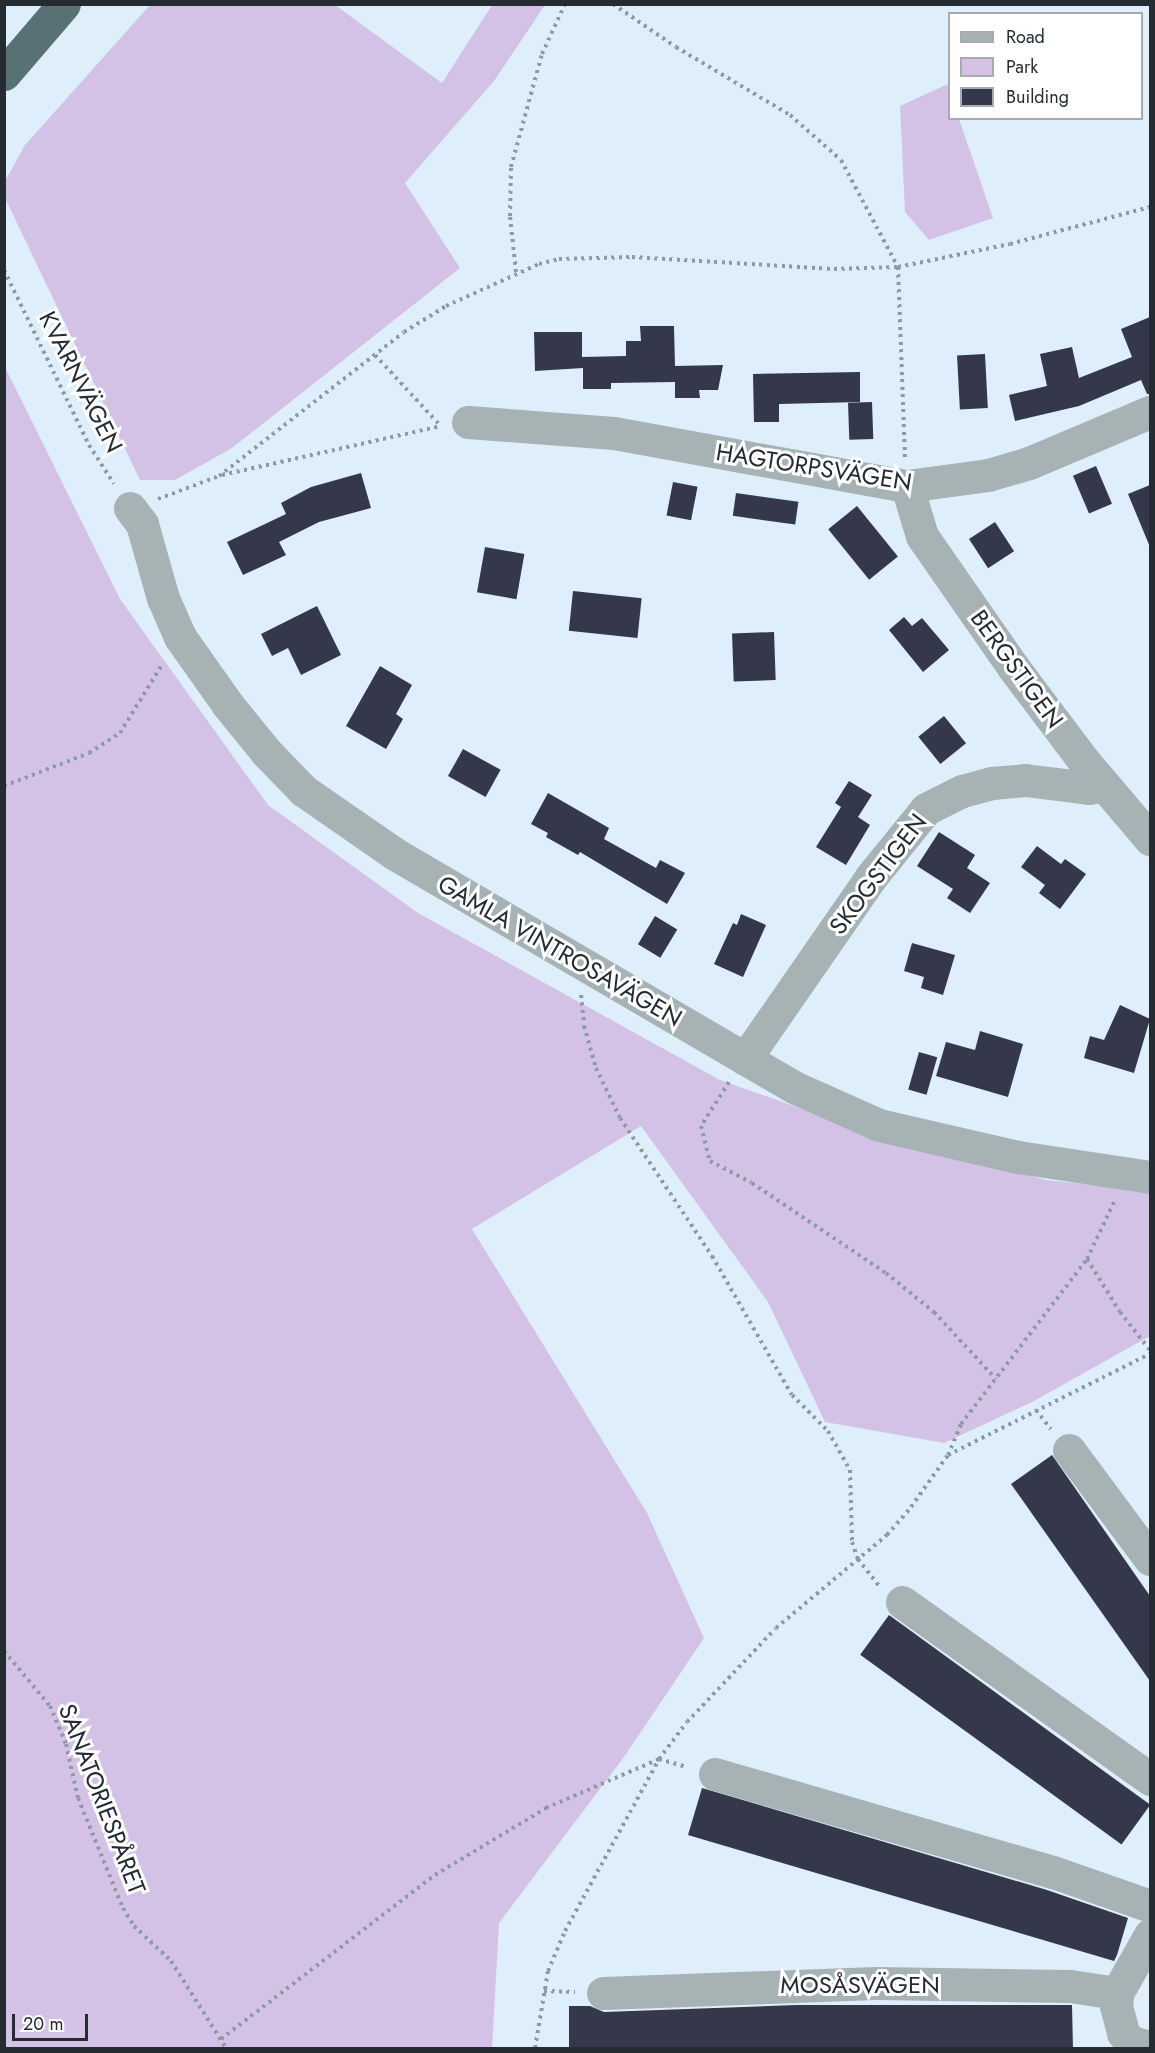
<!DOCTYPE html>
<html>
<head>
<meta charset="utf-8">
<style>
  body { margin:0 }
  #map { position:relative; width:1155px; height:2053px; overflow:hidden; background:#deeefb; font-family:Jost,sans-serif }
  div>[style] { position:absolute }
  .green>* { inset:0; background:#d4c2e6 }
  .building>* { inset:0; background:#34384a; transform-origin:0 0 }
  .path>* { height:4px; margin-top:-2px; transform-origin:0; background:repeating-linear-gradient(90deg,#8d99a3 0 3px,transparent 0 7.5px) }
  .minor>* { height:33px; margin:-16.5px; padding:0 16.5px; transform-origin:16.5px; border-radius:16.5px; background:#a6b2b4 }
  .highway>* { height:33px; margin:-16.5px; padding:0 16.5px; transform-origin:16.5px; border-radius:16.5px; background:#577175 }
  span { translate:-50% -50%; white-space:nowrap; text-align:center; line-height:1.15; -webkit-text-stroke:6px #fff; paint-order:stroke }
  .street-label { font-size:24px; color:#242c32 }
  .frame { position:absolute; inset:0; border:6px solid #242c32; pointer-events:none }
  .legend { position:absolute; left:948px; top:12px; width:195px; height:108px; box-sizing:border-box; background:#fff; border:2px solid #a7abad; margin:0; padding:8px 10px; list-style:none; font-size:18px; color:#242c32 }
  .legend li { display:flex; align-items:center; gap:12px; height:30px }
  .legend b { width:30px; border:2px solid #a7abad }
  .scale { position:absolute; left:12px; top:2014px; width:76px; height:27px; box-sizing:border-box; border:3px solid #242c32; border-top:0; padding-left:8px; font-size:18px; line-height:21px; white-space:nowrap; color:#242c32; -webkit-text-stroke:4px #fff; paint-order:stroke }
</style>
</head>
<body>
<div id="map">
  <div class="green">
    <div style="clip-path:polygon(150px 5px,335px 5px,442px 83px,492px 5px,545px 5px,494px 81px,405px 183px,460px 268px,232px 448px,175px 480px,140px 480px,5px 198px,5px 181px,25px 145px)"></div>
    <div style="clip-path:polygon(948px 84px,950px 118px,959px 119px,993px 218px,929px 240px,905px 212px,900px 106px)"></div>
    <div style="clip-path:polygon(4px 365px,120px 599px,268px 805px,418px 913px,720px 1080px,891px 1140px,1046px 1180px,1150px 1191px,1150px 1336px,1032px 1402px,944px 1443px,825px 1422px,768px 1302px,641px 1126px,472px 1229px,647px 1513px,704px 1638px,624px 1757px,499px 1923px,492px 2048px,5px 2048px)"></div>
  </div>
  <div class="building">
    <div style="clip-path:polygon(1150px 317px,1150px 394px,1147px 394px,1141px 380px,1079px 406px,1015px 421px,1009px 395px,1047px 386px,1040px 354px,1072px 347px,1079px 378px,1132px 357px,1121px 329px)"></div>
    <div style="clip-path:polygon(640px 326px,674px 326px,675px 366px,723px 365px,718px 390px,699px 390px,700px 398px,675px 398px,675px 382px,611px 383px,611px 389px,583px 389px,583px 368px,535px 371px,534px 332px,582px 332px,582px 357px,626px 356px,626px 341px,641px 341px)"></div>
    <div style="left:985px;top:354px;width:54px;height:28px;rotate:87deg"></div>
    <div style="clip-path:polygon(860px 372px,860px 402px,779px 404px,779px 422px,754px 422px,753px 374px)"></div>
    <div style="left:872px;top:402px;width:37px;height:24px;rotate:88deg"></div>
    <div style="left:1096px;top:466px;width:41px;height:25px;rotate:67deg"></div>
    <div style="clip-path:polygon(361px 473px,371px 508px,319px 522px,279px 542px,286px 555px,243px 575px,227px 542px,286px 514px,281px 503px,311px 487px)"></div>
    <div style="left:673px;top:482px;width:25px;height:34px;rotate:11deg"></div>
    <div style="clip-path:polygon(1150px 485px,1150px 547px,1128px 494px)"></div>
    <div style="left:736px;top:493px;width:63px;height:23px;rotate:8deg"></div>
    <div style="left:857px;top:506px;width:65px;height:37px;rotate:51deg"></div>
    <div style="left:995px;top:522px;width:35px;height:31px;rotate:57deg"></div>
    <div style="left:485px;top:547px;width:40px;height:46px;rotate:10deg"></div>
    <div style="left:573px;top:591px;width:69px;height:40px;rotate:6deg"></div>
    <div style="clip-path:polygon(317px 606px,341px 655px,301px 675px,288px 648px,272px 656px,261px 634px)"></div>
    <div style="clip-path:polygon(904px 617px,912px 626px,922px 618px,949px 650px,923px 672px,889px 630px)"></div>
    <div style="left:774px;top:632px;width:48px;height:42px;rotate:88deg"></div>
    <div style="clip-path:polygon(380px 666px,412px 685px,396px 714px,403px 719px,386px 749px,346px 726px)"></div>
    <div style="left:944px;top:716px;width:35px;height:33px;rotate:51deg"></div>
    <div style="left:463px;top:749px;width:43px;height:31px;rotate:29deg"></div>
    <div style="clip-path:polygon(849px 781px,872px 795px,858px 817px,870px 825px,846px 865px,816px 847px,841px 807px,835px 803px)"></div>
    <div style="clip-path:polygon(548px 793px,609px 828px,604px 839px,656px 868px,660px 860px,685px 873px,667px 904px,580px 852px,578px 855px,546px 837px,548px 833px,531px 824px)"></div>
    <div style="clip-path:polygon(939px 832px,975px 855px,967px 868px,990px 883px,970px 913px,947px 898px,953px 889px,917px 866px)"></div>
    <div style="clip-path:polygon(1037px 846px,1061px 864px,1065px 859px,1086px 874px,1060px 909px,1039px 893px,1045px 885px,1021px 867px)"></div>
    <div style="clip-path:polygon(741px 914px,766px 925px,743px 977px,714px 964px,733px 923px,737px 925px)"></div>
    <div style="left:655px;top:916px;width:26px;height:33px;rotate:31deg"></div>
    <div style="clip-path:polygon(912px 943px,955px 955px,943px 995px,921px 988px,924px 977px,904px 971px)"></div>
    <div style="clip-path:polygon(1120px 1005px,1150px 1019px,1134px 1073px,1084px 1058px,1090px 1036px,1104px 1040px)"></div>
    <div style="clip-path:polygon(980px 1031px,1023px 1044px,1008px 1097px,936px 1076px,946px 1042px,975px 1050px)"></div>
    <div style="left:919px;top:1052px;width:19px;height:39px;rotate:16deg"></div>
    <div style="clip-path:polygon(1052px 1455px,1150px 1596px,1150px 1681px,1011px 1484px)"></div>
    <div style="left:889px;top:1615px;width:323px;height:49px;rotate:36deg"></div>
    <div style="clip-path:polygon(702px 1788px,1047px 1890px,1128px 1918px,1117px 1955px,1114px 1961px,688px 1835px)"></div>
    <div style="clip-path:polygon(796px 2005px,1072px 2005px,1073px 2049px,569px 2049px,569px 2006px,590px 2006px,604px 2012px)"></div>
  </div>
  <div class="path">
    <div style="left:613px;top:4px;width:76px;rotate:34.3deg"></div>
    <div style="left:676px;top:47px;width:133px;rotate:30.8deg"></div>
    <div style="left:790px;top:115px;width:68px;rotate:41.4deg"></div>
    <div style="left:841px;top:160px;width:121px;rotate:62deg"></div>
    <div style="left:898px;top:267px;width:191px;rotate:87.9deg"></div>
    <div style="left:4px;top:270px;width:195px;rotate:64.1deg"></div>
    <div style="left:89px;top:445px;width:46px;rotate:57.3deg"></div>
    <div style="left:516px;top:272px;width:56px;rotate:-96.1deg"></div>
    <div style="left:510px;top:216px;width:49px;rotate:-88.8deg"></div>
    <div style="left:511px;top:167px;width:117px;rotate:-74.7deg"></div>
    <div style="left:542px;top:54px;width:55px;rotate:-65.3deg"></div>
    <div style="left:375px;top:355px;width:93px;rotate:47.2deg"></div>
    <div style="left:222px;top:475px;width:224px;rotate:-12.6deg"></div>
    <div style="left:158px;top:499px;width:65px;rotate:-20.7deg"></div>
    <div style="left:219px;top:476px;width:234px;rotate:-37.9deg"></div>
    <div style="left:404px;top:332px;width:49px;rotate:-31.8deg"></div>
    <div style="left:446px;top:306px;width:102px;rotate:-24.3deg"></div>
    <div style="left:539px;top:264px;width:21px;rotate:-14deg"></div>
    <div style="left:559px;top:259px;width:73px;rotate:-1.6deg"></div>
    <div style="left:632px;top:257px;width:202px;rotate:3.4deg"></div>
    <div style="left:834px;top:269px;width:64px;rotate:-1.8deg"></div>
    <div style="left:898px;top:267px;width:114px;rotate:-11.6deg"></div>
    <div style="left:1010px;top:244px;width:145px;rotate:-14.8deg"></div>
    <div style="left:4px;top:786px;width:91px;rotate:-21.2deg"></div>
    <div style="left:89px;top:753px;width:37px;rotate:-33deg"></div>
    <div style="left:120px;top:733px;width:82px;rotate:-58.4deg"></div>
    <div style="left:581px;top:995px;width:31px;rotate:84deg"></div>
    <div style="left:584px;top:1026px;width:44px;rotate:74.1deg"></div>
    <div style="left:596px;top:1068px;width:55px;rotate:64.4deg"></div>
    <div style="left:620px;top:1118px;width:166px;rotate:56.3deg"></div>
    <div style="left:712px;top:1256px;width:160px;rotate:60.1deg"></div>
    <div style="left:792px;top:1395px;width:51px;rotate:45deg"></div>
    <div style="left:828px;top:1431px;width:45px;rotate:60.6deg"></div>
    <div style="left:850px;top:1470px;width:72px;rotate:88.4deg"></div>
    <div style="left:852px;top:1542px;width:18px;rotate:71deg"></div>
    <div style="left:858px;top:1559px;width:34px;rotate:52deg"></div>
    <div style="left:729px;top:1082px;width:52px;rotate:122.5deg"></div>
    <div style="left:701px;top:1126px;width:36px;rotate:76deg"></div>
    <div style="left:710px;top:1161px;width:47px;rotate:27.6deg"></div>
    <div style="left:752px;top:1183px;width:161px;rotate:33.9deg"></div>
    <div style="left:886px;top:1273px;width:62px;rotate:39.1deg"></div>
    <div style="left:934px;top:1312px;width:91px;rotate:47.2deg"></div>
    <div style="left:1087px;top:1259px;width:62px;rotate:58.1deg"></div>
    <div style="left:1120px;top:1312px;width:48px;rotate:51.7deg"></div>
    <div style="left:1036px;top:1410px;width:24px;rotate:52deg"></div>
    <div style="left:948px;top:1455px;width:226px;rotate:-26.6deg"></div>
    <div style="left:4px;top:1651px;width:72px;rotate:50.1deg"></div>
    <div style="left:50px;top:1706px;width:41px;rotate:67.2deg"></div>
    <div style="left:66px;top:1744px;width:55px;rotate:77.5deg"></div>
    <div style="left:78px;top:1798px;width:119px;rotate:67.8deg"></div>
    <div style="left:123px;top:1908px;width:21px;rotate:59deg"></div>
    <div style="left:134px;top:1926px;width:51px;rotate:43.4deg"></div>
    <div style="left:171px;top:1961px;width:103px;rotate:57.7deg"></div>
    <div style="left:544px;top:1991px;width:31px;rotate:2deg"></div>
    <div style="left:221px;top:2039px;width:270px;rotate:-37.5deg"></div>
    <div style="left:435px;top:1875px;width:130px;rotate:-31.1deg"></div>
    <div style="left:546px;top:1808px;width:123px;rotate:-23.4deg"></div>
    <div style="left:659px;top:1759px;width:29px;rotate:16deg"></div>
    <div style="left:535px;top:2048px;width:78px;rotate:-80.4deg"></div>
    <div style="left:548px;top:1971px;width:43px;rotate:-67deg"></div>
    <div style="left:565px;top:1931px;width:196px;rotate:-61.3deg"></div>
    <div style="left:659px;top:1759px;width:46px;rotate:-52.9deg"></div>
    <div style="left:687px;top:1722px;width:129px;rotate:-46.6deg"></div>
    <div style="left:776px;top:1628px;width:145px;rotate:-40deg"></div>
    <div style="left:887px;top:1535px;width:37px;rotate:-49deg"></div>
    <div style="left:911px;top:1507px;width:64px;rotate:-54.6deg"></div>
    <div style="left:948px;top:1455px;width:34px;rotate:-67deg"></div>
    <div style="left:961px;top:1424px;width:208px;rotate:-52.6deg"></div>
    <div style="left:1087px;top:1259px;width:63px;rotate:-64.7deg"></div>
  </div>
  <div class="minor">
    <div style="left:468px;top:422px;width:146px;rotate:4.3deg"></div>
    <div style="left:614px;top:433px;width:298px;rotate:10.3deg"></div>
    <div style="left:907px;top:486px;width:82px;rotate:-7.7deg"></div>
    <div style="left:988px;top:475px;width:43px;rotate:-16.3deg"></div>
    <div style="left:1029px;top:463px;width:131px;rotate:-22.9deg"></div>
    <div style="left:907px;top:486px;width:52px;rotate:73.3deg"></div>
    <div style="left:922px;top:536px;width:160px;rotate:55.2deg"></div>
    <div style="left:1013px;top:667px;width:116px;rotate:53deg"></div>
    <div style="left:1083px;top:760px;width:104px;rotate:49.7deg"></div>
    <div style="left:130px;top:508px;width:20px;rotate:53deg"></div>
    <div style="left:142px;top:524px;width:77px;rotate:74.2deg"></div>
    <div style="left:163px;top:598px;width:43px;rotate:66.4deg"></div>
    <div style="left:180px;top:637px;width:83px;rotate:54.8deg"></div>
    <div style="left:228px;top:705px;width:62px;rotate:50.9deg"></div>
    <div style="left:267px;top:753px;width:53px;rotate:45.8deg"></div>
    <div style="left:304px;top:791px;width:111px;rotate:34.7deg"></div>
    <div style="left:395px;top:854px;width:464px;rotate:30.3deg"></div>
    <div style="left:796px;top:1088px;width:91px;rotate:24deg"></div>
    <div style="left:879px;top:1125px;width:143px;rotate:13deg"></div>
    <div style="left:1018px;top:1157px;width:134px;rotate:8.6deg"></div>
    <div style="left:745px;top:1059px;width:221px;rotate:-55.3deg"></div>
    <div style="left:871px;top:877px;width:87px;rotate:-51deg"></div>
    <div style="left:926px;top:809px;width:40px;rotate:-26.6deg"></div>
    <div style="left:962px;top:791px;width:31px;rotate:-15deg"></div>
    <div style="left:992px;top:783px;width:33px;rotate:-5deg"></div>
    <div style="left:1025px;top:780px;width:64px;rotate:7.1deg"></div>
    <div style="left:1089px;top:788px;width:15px;rotate:-11deg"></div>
    <div style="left:1069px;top:1450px;width:136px;rotate:53.4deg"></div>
    <div style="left:902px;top:1602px;width:305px;rotate:35.5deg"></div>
    <div style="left:715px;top:1774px;width:352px;rotate:16.2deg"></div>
    <div style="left:1053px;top:1872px;width:103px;rotate:19.3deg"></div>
    <div style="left:1150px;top:1935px;width:67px;rotate:119.6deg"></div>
    <div style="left:1117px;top:1993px;width:13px;rotate:94deg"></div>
    <div style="left:1116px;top:2006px;width:28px;rotate:75deg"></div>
    <div style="left:1123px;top:2033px;width:12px;rotate:48deg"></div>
    <div style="left:1131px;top:2042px;width:20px;rotate:15deg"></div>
    <div style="left:603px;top:1993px;width:273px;rotate:-2.1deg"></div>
    <div style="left:876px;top:1983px;width:194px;rotate:0.9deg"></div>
    <div style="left:1070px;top:1986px;width:48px;rotate:8.5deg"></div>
  </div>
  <div class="highway">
    <div style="left:4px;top:74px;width:92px;rotate:-49.4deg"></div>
  </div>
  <div class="street-label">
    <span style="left:81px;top:382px;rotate:63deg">KVARNVÄGEN</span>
    <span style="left:814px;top:467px;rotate:9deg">HAGTORPSVÄGEN</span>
    <span style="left:1017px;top:669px;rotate:54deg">BERGSTIGEN</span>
    <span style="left:878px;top:874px;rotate:-53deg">SKOGSTIGEN</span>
    <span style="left:560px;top:951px;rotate:30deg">GAMLA VINTROSAVÄGEN</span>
    <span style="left:102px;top:1799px;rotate:69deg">SANATORIESPÅRET</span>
    <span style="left:860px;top:1985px">MOSÅSVÄGEN</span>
  </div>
  <div class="frame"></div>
  <ul class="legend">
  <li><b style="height:8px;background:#a6b2b4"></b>Road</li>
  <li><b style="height:16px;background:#d4c2e6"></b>Park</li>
  <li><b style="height:16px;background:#34384a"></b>Building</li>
  </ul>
  <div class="scale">20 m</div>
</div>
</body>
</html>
